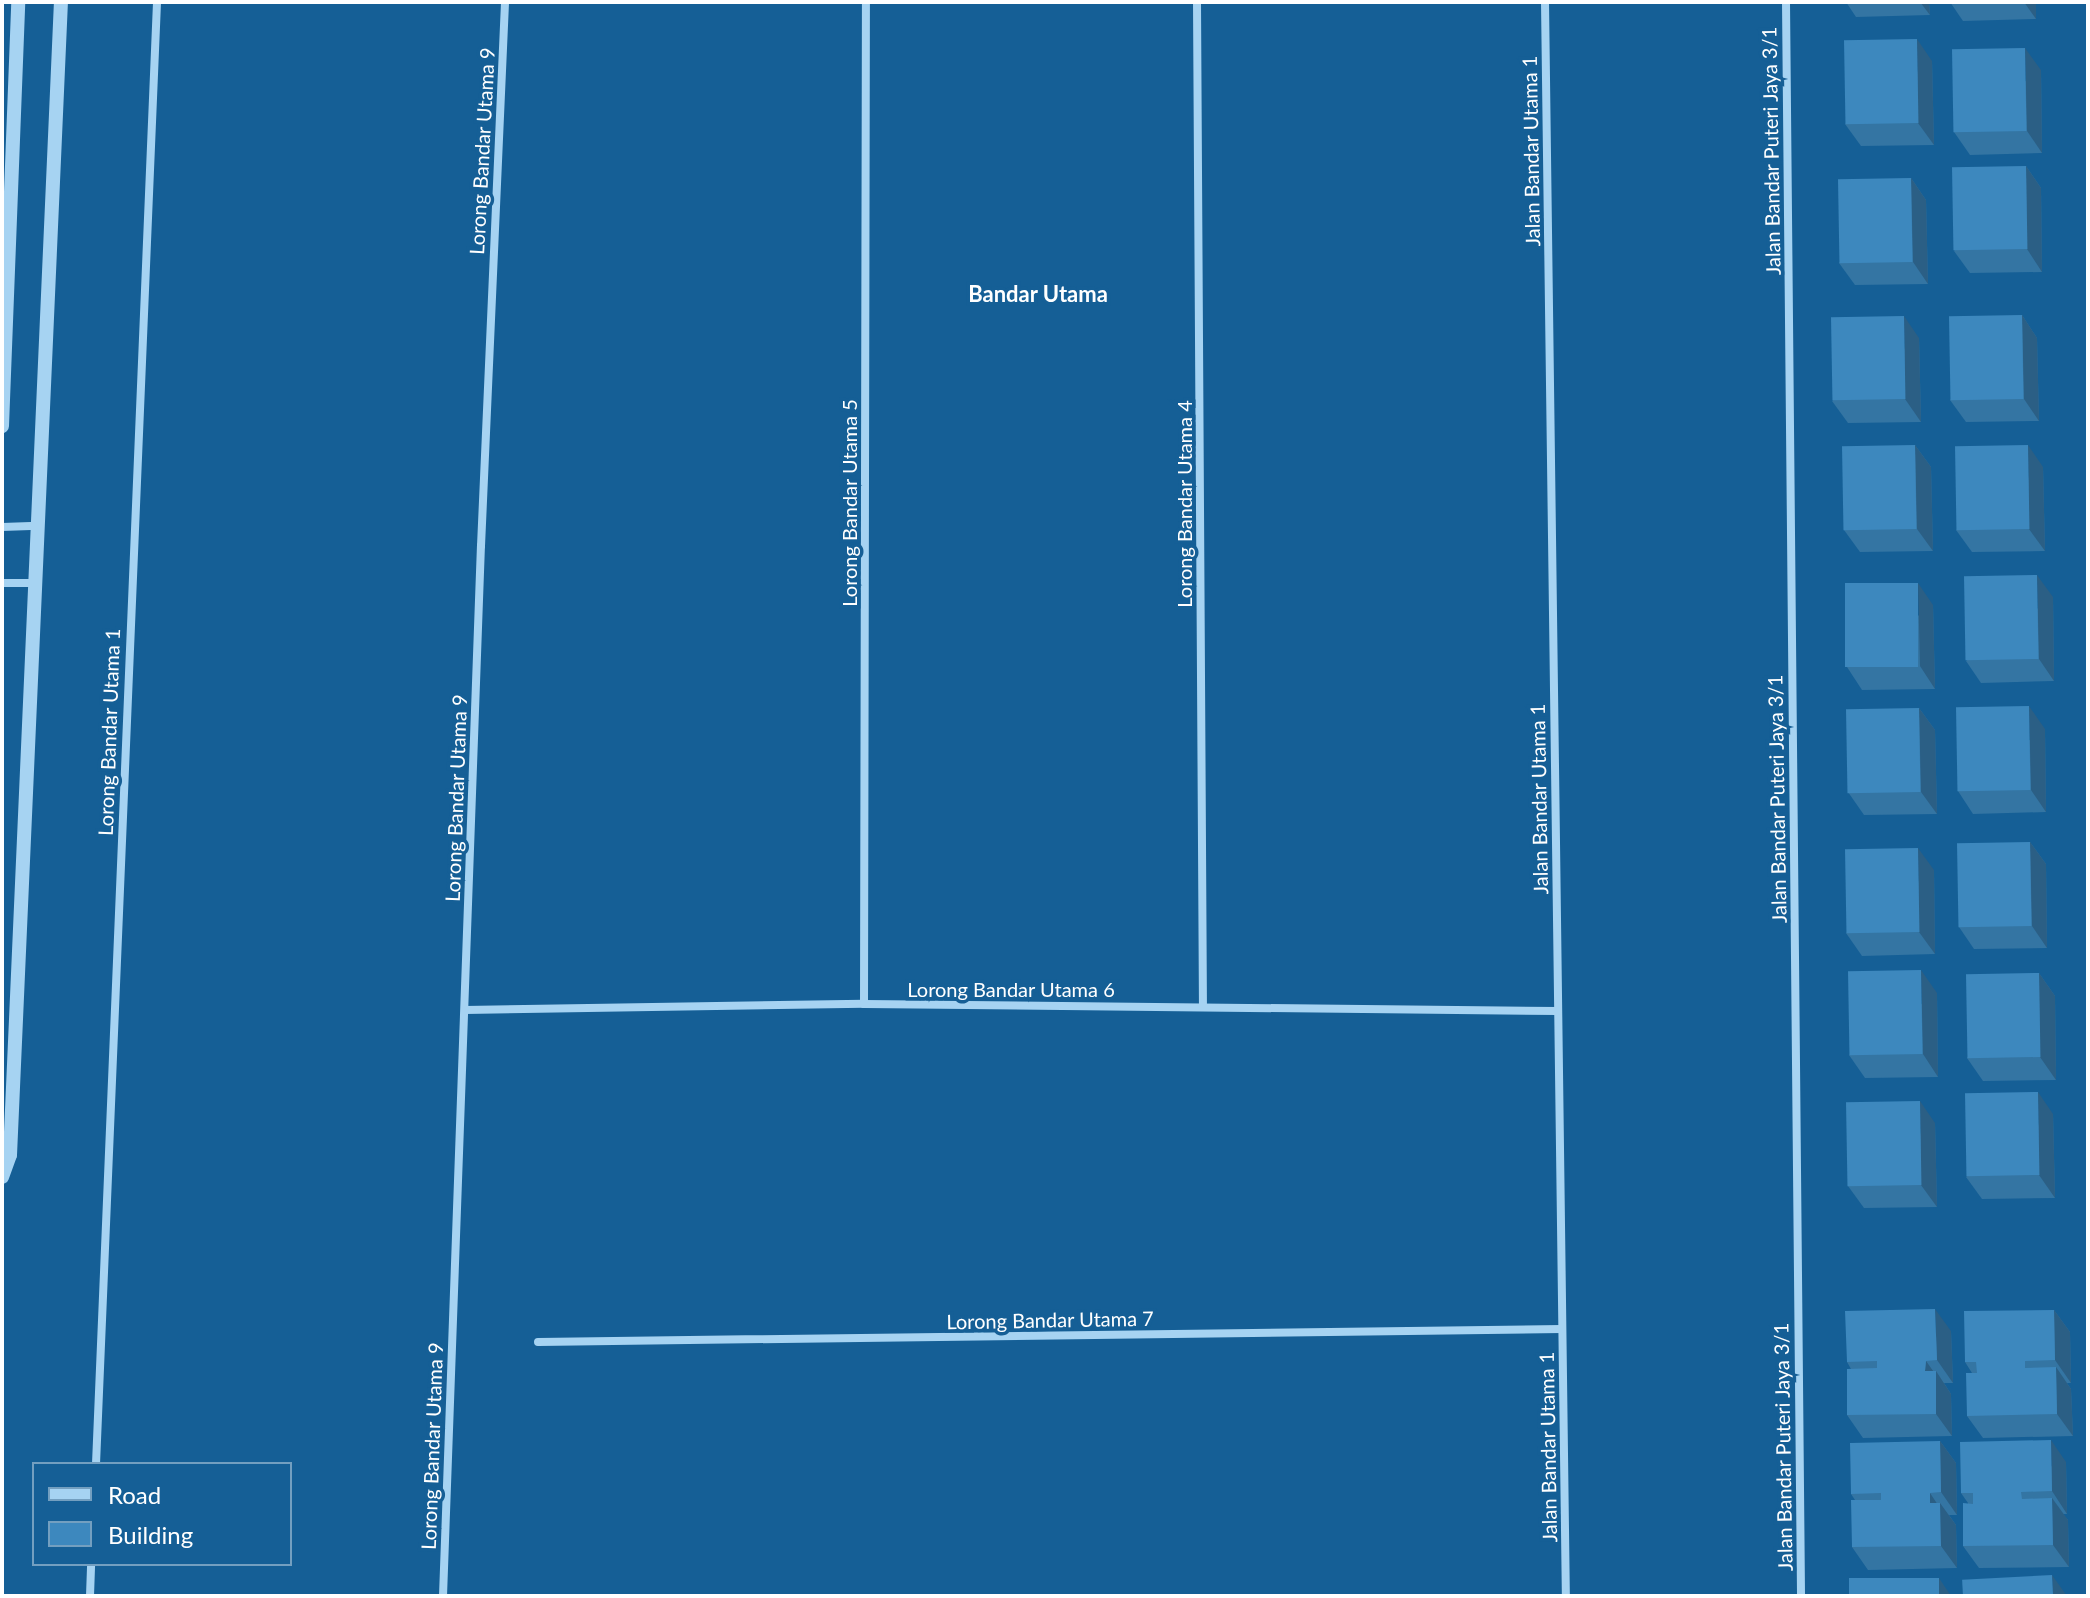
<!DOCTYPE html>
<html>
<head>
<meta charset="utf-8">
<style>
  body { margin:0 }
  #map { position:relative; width:2090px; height:1598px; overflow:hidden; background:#155f96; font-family:Lato,sans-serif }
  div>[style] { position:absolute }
  .minor>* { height:8px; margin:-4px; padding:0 4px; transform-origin:4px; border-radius:4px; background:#a6d3f2 }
  .tertiary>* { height:14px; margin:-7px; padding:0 7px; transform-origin:7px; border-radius:7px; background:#a6d3f2 }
  .wall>* { inset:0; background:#3475a3 }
  .shaded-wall>* { inset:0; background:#2b5f85 }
  .building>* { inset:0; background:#3d88be; transform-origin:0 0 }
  span { translate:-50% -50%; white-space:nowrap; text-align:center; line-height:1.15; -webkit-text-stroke:7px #155f96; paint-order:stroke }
  .street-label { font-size:20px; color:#fff }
  .neighbourhood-label { font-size:22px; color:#fff; font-weight:700 }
  .frame { position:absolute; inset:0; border:4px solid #fff; pointer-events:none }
  .legend { position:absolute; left:32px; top:1462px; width:260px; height:104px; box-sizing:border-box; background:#155f96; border:2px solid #739fc0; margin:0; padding:10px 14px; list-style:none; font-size:24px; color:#fff }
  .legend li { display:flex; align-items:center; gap:16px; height:40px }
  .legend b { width:40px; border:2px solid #739fc0 }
</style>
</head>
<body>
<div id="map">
  <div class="minor">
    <div style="left:1197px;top:2px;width:1004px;rotate:89.66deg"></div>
    <div style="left:1545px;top:2px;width:1594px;rotate:89.25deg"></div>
    <div style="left:1786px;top:2px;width:1594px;rotate:89.46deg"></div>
    <div style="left:2px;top:527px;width:36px;rotate:-2deg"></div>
    <div style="left:2px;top:583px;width:32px"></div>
    <div style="left:864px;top:1004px;width:1002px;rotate:-89.89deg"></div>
    <div style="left:465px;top:1010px;width:399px;rotate:-0.9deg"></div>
    <div style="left:864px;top:1004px;width:694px;rotate:0.58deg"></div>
    <div style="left:538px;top:1342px;width:1024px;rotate:-0.73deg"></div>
    <div style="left:96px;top:1464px;width:1463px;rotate:-87.61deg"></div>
    <div style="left:90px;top:1596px;width:32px;rotate:-88deg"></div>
    <div style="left:443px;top:1596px;width:1051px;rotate:-87.93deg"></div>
    <div style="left:481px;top:546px;width:545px;rotate:-87.47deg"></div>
  </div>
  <div class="tertiary">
    <div style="left:2px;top:426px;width:424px;rotate:-87.8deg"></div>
    <div style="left:2px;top:1177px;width:23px;rotate:-70deg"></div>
    <div style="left:10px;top:1155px;width:1154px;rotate:-87.47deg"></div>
  </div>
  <div class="wall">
    <div style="clip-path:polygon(1846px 2px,1929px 2px,1930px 15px,1856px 17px)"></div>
    <div style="clip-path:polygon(1950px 2px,2036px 2px,2036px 19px,1963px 21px)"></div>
    <div style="clip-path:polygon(1932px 61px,1934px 145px,1861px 146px,1845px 124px)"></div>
    <div style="clip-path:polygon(2041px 70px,2042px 153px,1970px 155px,1954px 132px)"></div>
    <div style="clip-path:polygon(2026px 166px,2041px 188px,2042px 272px,1970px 273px,1954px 251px)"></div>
    <div style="clip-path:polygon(1911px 178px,1926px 200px,1928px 284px,1855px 285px,1839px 263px)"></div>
    <div style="clip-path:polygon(2022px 315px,2037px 338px,2039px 421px,1966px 422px,1950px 400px)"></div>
    <div style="clip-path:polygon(1919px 338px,1921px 422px,1848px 423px,1832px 401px)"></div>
    <div style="clip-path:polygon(1915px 445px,1931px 467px,1933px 551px,1860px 552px,1844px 530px)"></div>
    <div style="clip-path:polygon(2043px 467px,2045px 551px,1972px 552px,1956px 530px)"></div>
    <div style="clip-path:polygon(2053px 597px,2054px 681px,1981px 683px,1966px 661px)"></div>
    <div style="clip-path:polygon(1933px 605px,1935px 689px,1862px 690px,1847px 667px)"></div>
    <div style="clip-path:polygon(1919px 708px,1935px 730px,1937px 814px,1864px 815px,1848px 792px)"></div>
    <div style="clip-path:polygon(2045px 729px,2046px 812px,1973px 814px,1958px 791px)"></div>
    <div style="clip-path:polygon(2030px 842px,2046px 864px,2047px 948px,1974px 949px,1959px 927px)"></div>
    <div style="clip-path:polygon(1934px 870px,1935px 954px,1862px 956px,1846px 933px)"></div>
    <div style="clip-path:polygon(2039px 973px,2055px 996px,2056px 1080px,1983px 1081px,1967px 1058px)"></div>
    <div style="clip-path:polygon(1937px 993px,1938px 1077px,1865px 1078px,1849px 1055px)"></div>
    <div style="clip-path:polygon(2053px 1114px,2055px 1198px,1982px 1199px,1966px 1177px)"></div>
    <div style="clip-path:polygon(1935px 1123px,1937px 1207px,1864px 1208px,1848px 1186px)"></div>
    <div style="clip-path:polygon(2054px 1310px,2070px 1332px,2071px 1383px,2067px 1383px,2071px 1389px,2073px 1436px,1983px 1438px,1967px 1416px,1972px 1373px,1965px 1362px)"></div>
    <div style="clip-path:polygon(1951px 1331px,1953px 1383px,1944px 1383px,1951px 1394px,1952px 1436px,1863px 1438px,1847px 1415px,1851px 1369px,1847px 1362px)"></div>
    <div style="clip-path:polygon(1940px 1441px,1956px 1463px,1957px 1515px,1949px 1515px,1956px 1525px,1957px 1568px,1868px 1570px,1852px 1547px,1855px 1500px,1851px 1494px)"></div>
    <div style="clip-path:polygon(2066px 1462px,2067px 1514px,2063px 1514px,2068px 1520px,2069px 1567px,1979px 1568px,1963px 1546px,1968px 1503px,1961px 1493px)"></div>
  </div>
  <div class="shaded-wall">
    <div style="clip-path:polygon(1920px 2px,1929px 2px,1930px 15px)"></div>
    <div style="clip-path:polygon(2024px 2px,2036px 2px,2036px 19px)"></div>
    <div style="clip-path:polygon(1917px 39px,1932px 61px,1934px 145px,1918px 123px)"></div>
    <div style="clip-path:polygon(2025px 48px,2041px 70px,2042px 153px,2027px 131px)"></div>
    <div style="clip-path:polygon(2026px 166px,2041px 188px,2042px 272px,2027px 249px)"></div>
    <div style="clip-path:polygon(1911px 178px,1926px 200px,1928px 284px,1913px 262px)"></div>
    <div style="clip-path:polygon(2022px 315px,2037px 338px,2039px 421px,2024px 399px)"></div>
    <div style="clip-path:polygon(1904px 316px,1919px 338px,1921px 422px,1905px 399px)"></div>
    <div style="clip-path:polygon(1915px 445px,1931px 467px,1933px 551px,1917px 529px)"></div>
    <div style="clip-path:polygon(2028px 445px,2043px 467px,2045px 551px,2029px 529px)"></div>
    <div style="clip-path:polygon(2037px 575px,2053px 597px,2054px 681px,2039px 659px)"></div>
    <div style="clip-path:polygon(1918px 583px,1933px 605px,1935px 689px,1920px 666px)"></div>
    <div style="clip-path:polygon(2029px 706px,2045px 729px,2046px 812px,2031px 790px)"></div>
    <div style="clip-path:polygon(1919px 708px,1935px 730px,1937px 814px,1921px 792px)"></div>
    <div style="clip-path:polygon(2030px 842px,2046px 864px,2047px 948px,2032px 926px)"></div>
    <div style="clip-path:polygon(1918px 848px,1934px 870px,1935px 954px,1919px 932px)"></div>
    <div style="clip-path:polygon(1921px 970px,1937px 993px,1938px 1077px,1923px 1054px)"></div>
    <div style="clip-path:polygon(2039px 973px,2055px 996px,2056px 1080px,2040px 1057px)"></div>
    <div style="clip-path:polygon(2038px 1092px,2053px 1114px,2055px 1198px,2039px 1175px)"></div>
    <div style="clip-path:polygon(1920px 1101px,1935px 1123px,1937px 1207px,1921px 1185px)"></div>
    <div style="clip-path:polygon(1935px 1309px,1951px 1331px,1953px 1383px,1937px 1360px)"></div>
    <div style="clip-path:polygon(2054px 1310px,2070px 1332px,2071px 1383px,2055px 1360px)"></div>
    <div style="clip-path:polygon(1926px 1361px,1936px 1375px,1936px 1371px,1951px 1394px,1952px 1436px,1936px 1414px,1925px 1371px)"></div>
    <div style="clip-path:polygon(2056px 1367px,2071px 1389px,2073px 1436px,2057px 1414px)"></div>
    <div style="clip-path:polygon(2051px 1440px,2066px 1462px,2067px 1514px,2052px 1491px)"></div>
    <div style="clip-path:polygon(1940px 1441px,1956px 1463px,1957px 1515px,1941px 1492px)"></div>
    <div style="clip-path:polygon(1930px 1493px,1940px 1508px,1940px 1503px,1956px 1525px,1957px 1568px,1941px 1546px,1930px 1503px)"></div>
    <div style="clip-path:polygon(2052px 1498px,2068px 1520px,2069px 1567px,2053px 1545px)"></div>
    <div style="clip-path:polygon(2052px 1575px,2067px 1596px,2053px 1596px)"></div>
    <div style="clip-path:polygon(1939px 1578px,1951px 1596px,1939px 1596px)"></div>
  </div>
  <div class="building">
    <div style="left:1917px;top:39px;width:84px;height:73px;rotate:89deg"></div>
    <div style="left:2025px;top:48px;width:83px;height:73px;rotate:89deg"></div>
    <div style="left:2026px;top:166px;width:83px;height:74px;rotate:89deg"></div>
    <div style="left:1911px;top:178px;width:84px;height:73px;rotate:89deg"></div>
    <div style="left:2022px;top:315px;width:84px;height:73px;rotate:89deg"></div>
    <div style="left:1904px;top:316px;width:83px;height:73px;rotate:89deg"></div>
    <div style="left:1915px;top:445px;width:84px;height:73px;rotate:89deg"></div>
    <div style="left:2028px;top:445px;width:84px;height:73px;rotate:89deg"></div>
    <div style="left:2037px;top:575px;width:84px;height:73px;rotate:89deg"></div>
    <div style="left:1845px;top:583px;width:73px;height:84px"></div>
    <div style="left:2029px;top:706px;width:84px;height:73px;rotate:89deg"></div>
    <div style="left:1919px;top:708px;width:84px;height:73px;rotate:89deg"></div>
    <div style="left:2030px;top:842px;width:84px;height:73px;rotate:89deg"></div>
    <div style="left:1918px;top:848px;width:84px;height:73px;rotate:89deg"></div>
    <div style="left:1921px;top:970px;width:84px;height:73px;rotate:89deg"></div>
    <div style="left:2039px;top:973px;width:84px;height:73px;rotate:89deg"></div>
    <div style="left:2038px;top:1092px;width:83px;height:73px;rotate:89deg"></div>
    <div style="left:1920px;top:1101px;width:84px;height:74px;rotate:89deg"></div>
    <div style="clip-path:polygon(1935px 1309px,1937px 1360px,1926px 1361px,1925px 1371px,1936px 1371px,1936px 1414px,1847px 1415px,1847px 1369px,1877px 1368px,1877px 1361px,1847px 1362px,1845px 1311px)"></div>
    <div style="clip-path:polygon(2054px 1310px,2055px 1360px,2025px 1361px,2025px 1368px,2056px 1367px,2057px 1414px,1967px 1416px,1966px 1373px,1977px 1373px,1976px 1362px,1965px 1362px,1964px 1311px)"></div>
    <div style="clip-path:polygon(2051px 1440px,2052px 1491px,2021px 1492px,2022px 1499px,2052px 1498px,2053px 1545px,1963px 1546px,1963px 1503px,1973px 1504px,1973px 1493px,1961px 1493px,1960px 1442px)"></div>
    <div style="clip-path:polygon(1940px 1441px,1941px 1492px,1930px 1493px,1930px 1503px,1940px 1503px,1941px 1546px,1852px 1547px,1851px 1500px,1881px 1500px,1881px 1493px,1851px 1494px,1850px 1443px)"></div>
    <div style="left:2052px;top:1575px;width:21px;height:90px;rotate:87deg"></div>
    <div style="left:1939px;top:1578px;width:18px;height:90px;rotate:90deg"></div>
  </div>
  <div class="street-label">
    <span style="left:482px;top:151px;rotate:-87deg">Lorong Bandar Utama 9</span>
    <span style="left:1531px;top:151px;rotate:-91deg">Jalan Bandar Utama 1</span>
    <span style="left:1771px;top:151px;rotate:-91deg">Jalan Bandar Puteri Jaya 3/1</span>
    <span style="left:849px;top:503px;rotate:-90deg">Lorong Bandar Utama 5</span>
    <span style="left:1184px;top:504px;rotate:-90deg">Lorong Bandar Utama 4</span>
    <span style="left:109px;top:732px;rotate:-88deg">Lorong Bandar Utama 1</span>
    <span style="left:456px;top:798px;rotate:-88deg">Lorong Bandar Utama 9</span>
    <span style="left:1539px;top:799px;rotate:-91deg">Jalan Bandar Utama 1</span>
    <span style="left:1777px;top:799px;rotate:-91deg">Jalan Bandar Puteri Jaya 3/1</span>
    <span style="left:1011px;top:989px">Lorong Bandar Utama 6</span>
    <span style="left:1050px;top:1320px;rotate:-1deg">Lorong Bandar Utama 7</span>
    <span style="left:432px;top:1446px;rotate:-88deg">Lorong Bandar Utama 9</span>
    <span style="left:1548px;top:1447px;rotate:-91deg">Jalan Bandar Utama 1</span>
    <span style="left:1783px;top:1447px;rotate:-91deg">Jalan Bandar Puteri Jaya 3/1</span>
  </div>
  <div class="neighbourhood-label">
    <span style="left:1038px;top:294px">Bandar Utama</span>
  </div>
  <div class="frame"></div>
  <ul class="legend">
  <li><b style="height:10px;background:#a6d3f2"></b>Road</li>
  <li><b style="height:22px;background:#3d88be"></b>Building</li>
  </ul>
</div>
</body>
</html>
